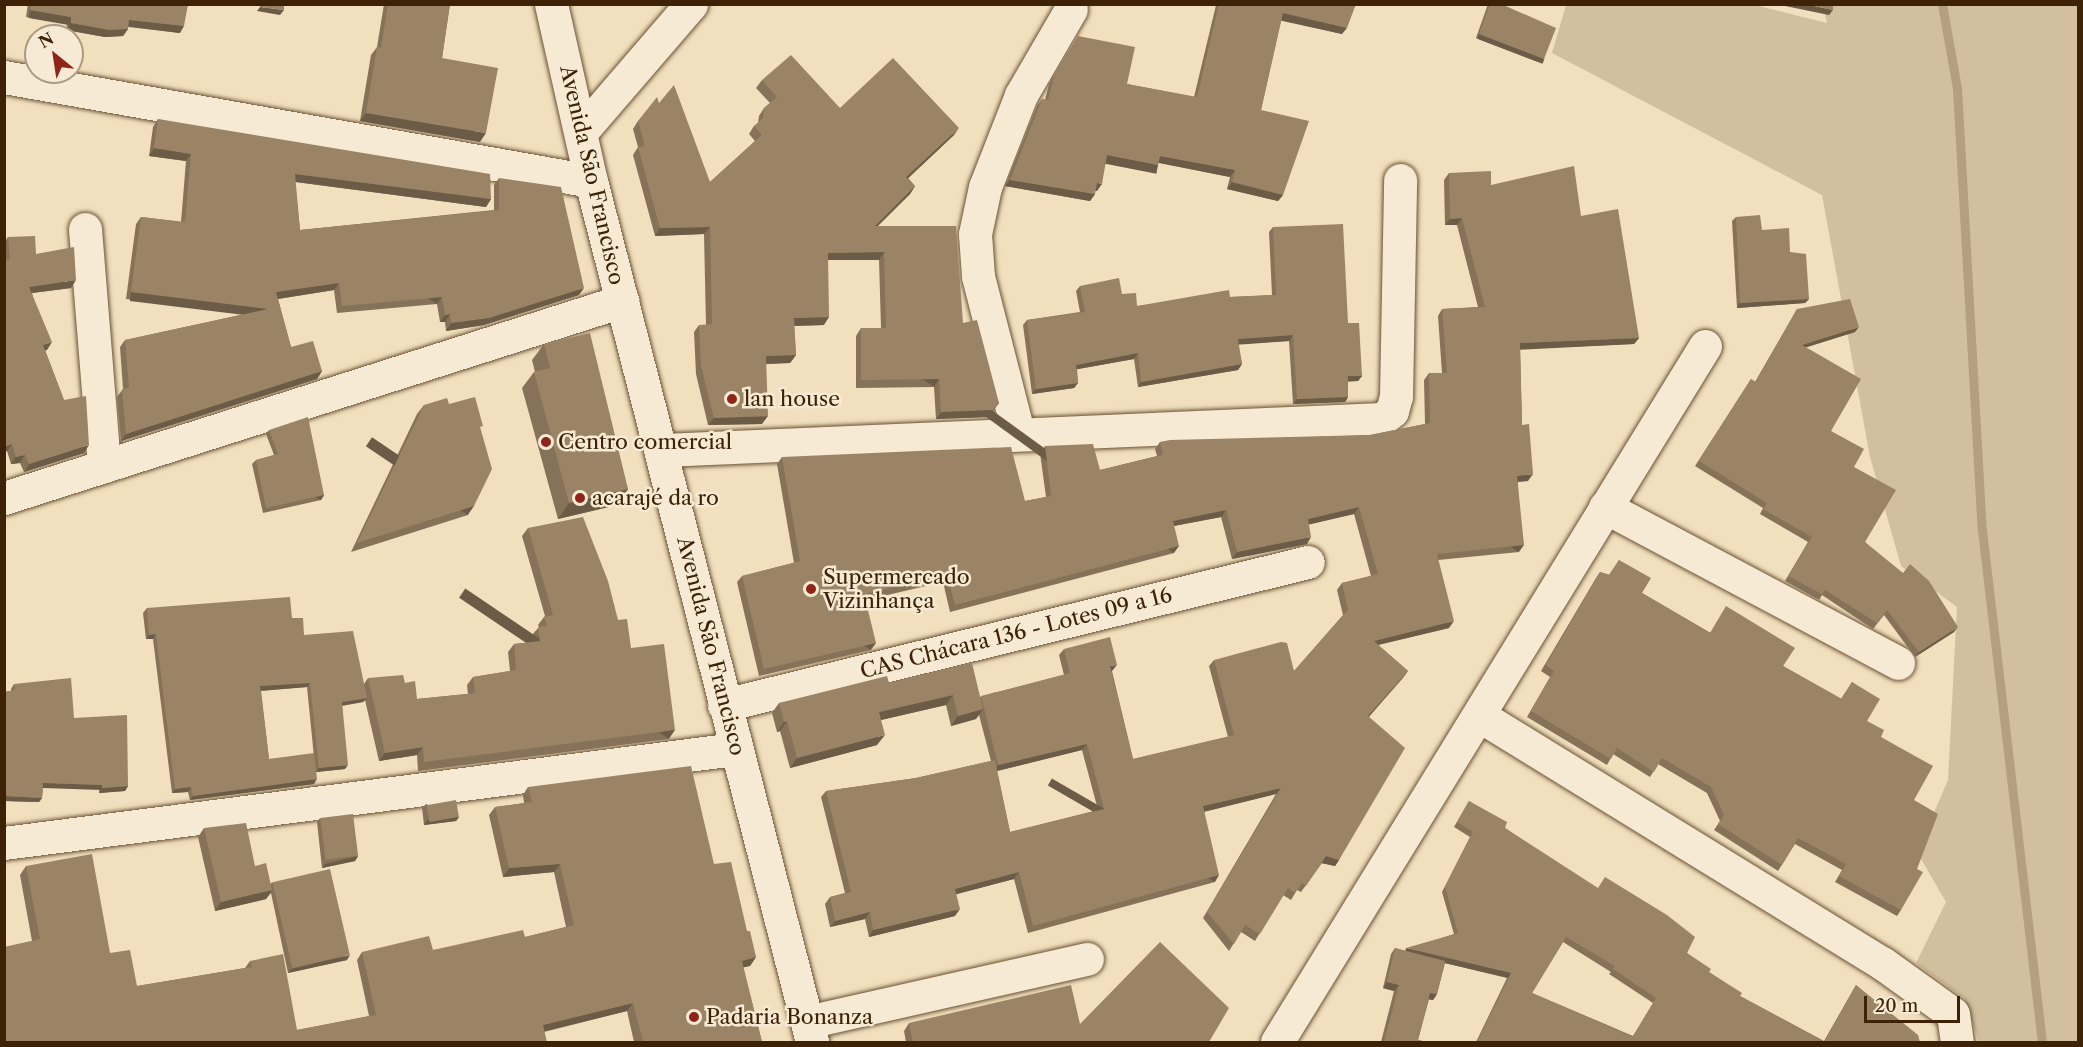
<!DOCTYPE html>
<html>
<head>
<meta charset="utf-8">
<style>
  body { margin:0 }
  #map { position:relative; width:2083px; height:1047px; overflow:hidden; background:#f1dfbd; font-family:"Libre Caslon Text",serif }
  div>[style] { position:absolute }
  .green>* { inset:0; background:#d2bf9e }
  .stream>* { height:9px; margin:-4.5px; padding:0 4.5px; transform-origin:4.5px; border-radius:4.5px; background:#b49f7f }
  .roads { filter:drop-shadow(0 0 2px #6a5134) drop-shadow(0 0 2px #6a5134) }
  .minor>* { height:33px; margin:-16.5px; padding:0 16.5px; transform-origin:16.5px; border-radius:16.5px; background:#f6ead4 }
  .wall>* { inset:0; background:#857258 }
  .shaded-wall>* { inset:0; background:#6c5c47; transform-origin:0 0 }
  .building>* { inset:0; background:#9b8466; transform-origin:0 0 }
  .dots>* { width:16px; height:16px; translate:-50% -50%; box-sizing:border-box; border:3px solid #f6ead4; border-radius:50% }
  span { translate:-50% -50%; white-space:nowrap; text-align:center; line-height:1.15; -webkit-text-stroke:5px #f6ead4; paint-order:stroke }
  .street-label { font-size:21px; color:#3d2207 }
  .poi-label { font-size:21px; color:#3d2207 }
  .left { translate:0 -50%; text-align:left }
  .frame { position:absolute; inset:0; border:6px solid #3d2207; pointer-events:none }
  .north { position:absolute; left:24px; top:24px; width:60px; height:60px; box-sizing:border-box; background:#f6ead4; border:2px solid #ac9a82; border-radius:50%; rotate:330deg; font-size:16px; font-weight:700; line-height:24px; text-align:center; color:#3d2207 }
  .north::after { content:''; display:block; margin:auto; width:21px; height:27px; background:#8f2418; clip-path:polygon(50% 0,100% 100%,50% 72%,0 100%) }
  .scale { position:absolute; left:1864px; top:996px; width:96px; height:27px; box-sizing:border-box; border:3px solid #3d2207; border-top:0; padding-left:8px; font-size:18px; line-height:21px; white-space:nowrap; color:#3d2207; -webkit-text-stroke:4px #f6ead4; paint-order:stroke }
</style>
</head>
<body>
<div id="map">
  <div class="green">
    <div style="clip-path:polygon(1566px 5px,1755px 5px,1827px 23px,1823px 5px,2078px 5px,2078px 1042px,1979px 1042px,1965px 999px,1916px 963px,1946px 902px,1917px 852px,1948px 780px,1957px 607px,1901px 566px,1870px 457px,1822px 195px,1552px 53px)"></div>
  </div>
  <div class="stream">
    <div style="left:1942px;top:4px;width:85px;rotate:79.9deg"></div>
    <div style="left:1957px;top:88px;width:443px;rotate:86.8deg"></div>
    <div style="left:1982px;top:530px;width:516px;rotate:83.32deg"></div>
  </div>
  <div class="roads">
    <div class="minor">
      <div style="left:551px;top:4px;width:181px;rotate:77.3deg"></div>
      <div style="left:591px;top:181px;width:889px;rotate:75.6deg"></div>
      <div style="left:4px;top:77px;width:596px;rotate:10.05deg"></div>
      <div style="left:581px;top:132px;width:169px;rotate:-49.3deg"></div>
      <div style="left:85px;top:229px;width:238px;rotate:85.4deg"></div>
      <div style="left:1018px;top:432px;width:161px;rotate:-104.4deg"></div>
      <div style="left:978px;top:276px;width:42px;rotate:-94.1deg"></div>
      <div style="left:975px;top:234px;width:48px;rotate:-78deg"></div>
      <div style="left:985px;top:187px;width:99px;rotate:-68.6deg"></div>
      <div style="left:1021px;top:95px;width:99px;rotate:-59.8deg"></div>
      <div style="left:663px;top:450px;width:720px;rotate:-2.47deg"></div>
      <div style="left:1382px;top:419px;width:13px;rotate:-39deg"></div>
      <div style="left:1392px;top:411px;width:16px;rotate:-75deg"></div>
      <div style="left:1396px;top:396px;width:216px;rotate:-88.9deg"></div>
      <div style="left:4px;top:498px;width:649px;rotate:-17.68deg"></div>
      <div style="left:1605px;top:507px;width:332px;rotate:28deg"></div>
      <div style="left:724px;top:705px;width:601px;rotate:-13.76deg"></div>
      <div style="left:1480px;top:716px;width:472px;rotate:31.6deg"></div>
      <div style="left:1882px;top:963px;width:87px;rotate:35.7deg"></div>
      <div style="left:1953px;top:1014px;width:28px;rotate:82deg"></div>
      <div style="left:4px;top:843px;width:737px;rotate:-7.33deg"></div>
      <div style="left:807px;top:1022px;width:287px;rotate:-12.7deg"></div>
      <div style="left:1277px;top:1042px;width:817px;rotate:-58.41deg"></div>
    </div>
  </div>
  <div class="wall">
    <div style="clip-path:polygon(28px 4px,188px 4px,180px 33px,128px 27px,128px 29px,123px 36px,105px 37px,66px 30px,67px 24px,26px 17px)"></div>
    <div style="clip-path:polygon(384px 4px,450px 4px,442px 58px,480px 142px,360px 121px,371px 55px,377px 47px)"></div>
    <div style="clip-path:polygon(1212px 4px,1356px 4px,1342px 34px,1281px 20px,1261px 110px,1283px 195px,1278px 201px,1227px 189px,1230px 177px,1159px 163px,1153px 172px,1106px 162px,1097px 191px,1095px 191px,1095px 194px,1090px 201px,1005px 186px,1037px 106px,1042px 99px,1045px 100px,1049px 84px,1078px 36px,1127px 84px,1194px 97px,1216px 5px)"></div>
    <div style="clip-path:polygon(1488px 4px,1501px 4px,1544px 59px,1541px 63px,1476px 38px)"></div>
    <div style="clip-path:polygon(762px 80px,840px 108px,954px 135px,908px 178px,915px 186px,910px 194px,877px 226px,963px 323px,999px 403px,988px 417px,936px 419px,934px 387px,856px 388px,856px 336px,861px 328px,881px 328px,879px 260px,828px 260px,824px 325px,794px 326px,796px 355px,790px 363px,766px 364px,762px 424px,708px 425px,696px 374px,694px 332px,699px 325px,706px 325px,704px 234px,655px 236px,633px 155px,638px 147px,633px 129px,638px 121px,659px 103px,710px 182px,755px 141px,749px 134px,754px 126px,758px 123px,759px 116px,764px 108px,770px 103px,756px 88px)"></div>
    <div style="clip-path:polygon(158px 119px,491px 199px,486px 207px,295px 182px,300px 230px,494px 210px,494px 185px,499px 178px,579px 295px,484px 325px,446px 331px,445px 322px,440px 322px,437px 304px,337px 313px,334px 290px,278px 299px,291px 347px,322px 371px,317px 379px,121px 441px,117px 397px,123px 389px,120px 347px,125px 340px,245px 314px,126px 299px,136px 224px,141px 217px,181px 222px,186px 161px,149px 156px,153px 127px)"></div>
    <div style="clip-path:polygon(evenodd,1449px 173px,1491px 185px,1581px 216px,1639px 338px,1634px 344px,1520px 349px,1522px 425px,1528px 481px,1518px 482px,1519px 552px,1438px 560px,1449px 628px,1378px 645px,1408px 671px,1369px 717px,1339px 860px,1335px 866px,1322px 863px,1301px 892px,1297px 890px,1291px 900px,1283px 895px,1255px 941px,1241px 932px,1229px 951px,1203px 918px,1276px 794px,1204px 812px,1215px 882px,1028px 933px,1014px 879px,956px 894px,955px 916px,869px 937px,865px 919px,830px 927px,825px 904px,830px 897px,845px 893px,821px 797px,826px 791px,916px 778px,991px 761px,979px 715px,976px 719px,951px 726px,946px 705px,881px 720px,877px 745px,790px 768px,780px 731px,777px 732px,772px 713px,779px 703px,889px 683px,980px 697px,1064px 675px,1059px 655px,1064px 649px,1112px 671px,1133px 759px,1228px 737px,1209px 666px,1214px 660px,1294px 671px,1343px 615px,1337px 590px,1342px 583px,1371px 576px,1354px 514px,1309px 524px,1307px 544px,1232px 559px,1221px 517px,1174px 526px,1174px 553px,950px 612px,943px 582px,866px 600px,871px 650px,759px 676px,737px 582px,742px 576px,794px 563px,777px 464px,782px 457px,1025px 501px,1046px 497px,1040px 453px,1045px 446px,1100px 470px,1157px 456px,1155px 449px,1160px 442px,1370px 435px,1425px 424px,1424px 380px,1429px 373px,1442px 373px,1438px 316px,1442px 309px,1478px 307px,1457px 225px,1445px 225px,1444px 180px,1449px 173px,1082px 750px,1098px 810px,1010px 832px,997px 771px,1082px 750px)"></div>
    <div style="clip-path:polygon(1736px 217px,1762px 230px,1790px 252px,1809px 299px,1805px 303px,1737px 308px,1732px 221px)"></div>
    <div style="clip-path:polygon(1273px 227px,1348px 323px,1362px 376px,1358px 381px,1348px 381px,1348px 397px,1345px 402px,1293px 404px,1289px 341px,1238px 344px,1242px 364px,1238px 370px,1138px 387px,1134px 359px,1077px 369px,1078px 383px,1074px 388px,1032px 394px,1023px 325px,1027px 320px,1080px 312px,1076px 291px,1080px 286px,1137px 306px,1230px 297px,1272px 295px,1269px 232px)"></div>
    <div style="clip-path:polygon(8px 237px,36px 254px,71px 288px,32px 293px,47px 350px,45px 350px,84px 453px,24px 472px,20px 463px,11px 464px,7px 451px,4px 452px,4px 243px)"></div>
    <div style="clip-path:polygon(1797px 309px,1855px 332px,1806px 347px,1831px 431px,1854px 467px,1865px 542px,1954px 632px,1915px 657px,1884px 615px,1873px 629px,1822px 595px,1819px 600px,1785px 581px,1808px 542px,1760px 514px,1763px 508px,1695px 466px,1751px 379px,1755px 382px)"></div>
    <div style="clip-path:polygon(544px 344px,628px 489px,617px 505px,558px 519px,522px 388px,534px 372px,535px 372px,532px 360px)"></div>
    <div style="clip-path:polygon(449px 404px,481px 430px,468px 515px,351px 552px,417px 414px,424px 405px)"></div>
    <div style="clip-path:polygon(269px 430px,324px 495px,321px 500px,263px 513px,252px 464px,256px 460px,274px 455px,266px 434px)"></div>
    <div style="clip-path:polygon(evenodd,528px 528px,618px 620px,631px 648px,669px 739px,418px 771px,417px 755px,379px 761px,365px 700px,363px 702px,342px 706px,345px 769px,316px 772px,314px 784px,190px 800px,188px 792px,172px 793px,153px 639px,146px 639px,143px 613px,147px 608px,292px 618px,304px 635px,364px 684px,368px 678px,405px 683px,417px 699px,468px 694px,467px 685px,473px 677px,510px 671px,508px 652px,514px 644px,533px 642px,532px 635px,539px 627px,538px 625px,544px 617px,545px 616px,522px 536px,528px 528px,307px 687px,314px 757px,269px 759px,261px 691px,307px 687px)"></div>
    <div style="clip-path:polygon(1619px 560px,1642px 593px,1709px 632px,1783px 666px,1841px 699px,1852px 682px,1867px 721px,1881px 737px,1914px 800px,1901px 910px,1897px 916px,1835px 882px,1842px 870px,1795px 844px,1778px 871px,1714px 830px,1720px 821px,1707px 793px,1658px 764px,1650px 777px,1613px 754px,1607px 765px,1527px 717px,1550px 677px,1541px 671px,1596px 578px,1600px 572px,1609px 575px)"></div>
    <div style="clip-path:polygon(14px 684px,74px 718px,128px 786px,125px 791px,99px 793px,99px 789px,43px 787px,42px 798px,39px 802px,4px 801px,4px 692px,11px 691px,11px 689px)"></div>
    <div style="clip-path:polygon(528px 787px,714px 864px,747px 931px,756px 957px,750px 966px,743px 967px,762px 1042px,634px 1042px,627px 1011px,544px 1032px,4px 1042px,32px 941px,20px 875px,26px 866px,110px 953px,137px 986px,245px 968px,250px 961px,297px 1030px,369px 1016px,357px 960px,362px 952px,433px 950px,525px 937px,566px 927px,554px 872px,503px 877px,489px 815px,495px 807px,524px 803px,523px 795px)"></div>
    <div style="clip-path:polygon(evenodd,1469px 801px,1505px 828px,1687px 953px,1709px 972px,1740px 996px,1824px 1041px,1856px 985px,1920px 1042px,1476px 1042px,1507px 978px,1445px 963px,1437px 994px,1433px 1000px,1429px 999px,1418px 1040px,1427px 1042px,1381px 1042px,1394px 991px,1383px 988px,1391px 954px,1395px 948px,1405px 951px,1454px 934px,1442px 892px,1470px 837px,1454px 827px,1469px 801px,1563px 942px,1611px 972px,1609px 974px,1653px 1003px,1633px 1036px,1532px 993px,1563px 942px)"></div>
    <div style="clip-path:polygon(426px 804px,459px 817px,456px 821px,424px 825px,422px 808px)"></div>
    <div style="clip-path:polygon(320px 818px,358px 856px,355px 861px,322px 868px,317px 822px)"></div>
    <div style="clip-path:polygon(204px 828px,255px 866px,271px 884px,272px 882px,347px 960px,288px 973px,271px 893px,266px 899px,215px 911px,198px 837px)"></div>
    <div style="clip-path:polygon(909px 1023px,1080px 1024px,1209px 1042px,906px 1042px,904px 1031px)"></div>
  </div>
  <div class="shaded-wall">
    <div style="clip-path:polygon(1776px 4px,1805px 4px,1833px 10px,1829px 15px)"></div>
    <div style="clip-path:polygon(260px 7px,284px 10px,280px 15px,257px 11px)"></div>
    <div style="left:30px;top:10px;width:42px;height:8px;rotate:10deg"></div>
    <div style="clip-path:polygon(1283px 13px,1347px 28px,1342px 34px,1278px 20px)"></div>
    <div style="clip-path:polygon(129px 20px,184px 26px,180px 33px,125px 26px)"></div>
    <div style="clip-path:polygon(71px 23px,128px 29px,123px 36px,105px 37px,66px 30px)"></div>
    <div style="left:1479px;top:34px;width:70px;height:5px;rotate:21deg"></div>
    <div style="clip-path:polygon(366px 113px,486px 133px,480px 142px,360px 121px)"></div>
    <div style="clip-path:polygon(959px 128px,954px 135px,901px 185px,906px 177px)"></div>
    <div style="clip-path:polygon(154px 148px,191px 154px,186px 161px,149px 156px)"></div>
    <div style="left:1107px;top:155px;width:52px;height:9px;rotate:11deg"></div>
    <div style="clip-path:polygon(1160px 156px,1235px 170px,1230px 177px,1155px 162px)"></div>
    <div style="clip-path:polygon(295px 174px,491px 199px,486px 207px,289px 181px)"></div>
    <div style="clip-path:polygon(1010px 180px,1095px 194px,1090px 201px,1005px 186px)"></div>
    <div style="clip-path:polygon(1232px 182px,1283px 195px,1278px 201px,1227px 189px)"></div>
    <div style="clip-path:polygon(1097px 183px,1102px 184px,1097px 191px,1092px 190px)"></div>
    <div style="clip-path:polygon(915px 186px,910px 194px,870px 234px,875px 226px)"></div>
    <div style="clip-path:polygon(1462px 218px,1457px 225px,1445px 225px,1450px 219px)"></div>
    <div style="clip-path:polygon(710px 227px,704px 234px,655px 236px,660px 228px)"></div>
    <div style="clip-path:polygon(884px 252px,879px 260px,823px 260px,828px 253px)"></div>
    <div style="clip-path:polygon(76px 280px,71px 288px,24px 294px,29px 287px)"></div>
    <div style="clip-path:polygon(339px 283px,334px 290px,271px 300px,276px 292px)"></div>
    <div style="clip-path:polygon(584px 288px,579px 295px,484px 325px,446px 331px,451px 323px)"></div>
    <div style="left:131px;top:292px;width:138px;height:9px;rotate:7deg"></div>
    <div style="left:442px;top:297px;width:9px;height:100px;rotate:126deg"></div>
    <div style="clip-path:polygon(1809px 299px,1805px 303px,1737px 308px,1740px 303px)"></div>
    <div style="clip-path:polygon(450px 314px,445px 322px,440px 322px,445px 315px)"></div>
    <div style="clip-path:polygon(829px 317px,824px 325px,788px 326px,794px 318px)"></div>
    <div style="clip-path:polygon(1859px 327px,1855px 332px,1798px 350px,1802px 345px)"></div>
    <div style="clip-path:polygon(1293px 335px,1289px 341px,1234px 345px,1238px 339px)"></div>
    <div style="clip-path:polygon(1639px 338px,1634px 344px,1515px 350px,1520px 343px)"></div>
    <div style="clip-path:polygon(52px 342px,47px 350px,38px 353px,43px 345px)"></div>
    <div style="clip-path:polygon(1138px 353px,1134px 359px,1073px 370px,1076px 365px)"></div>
    <div style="clip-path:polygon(796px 355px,790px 363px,761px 364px,766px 356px)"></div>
    <div style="clip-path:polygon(1242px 364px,1238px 370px,1138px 387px,1141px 382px)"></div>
    <div style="clip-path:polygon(322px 371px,317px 379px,121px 441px,126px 434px)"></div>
    <div style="clip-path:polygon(1348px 376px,1362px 376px,1358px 381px,1344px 382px)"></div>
    <div style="left:939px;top:379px;width:9px;height:78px;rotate:122deg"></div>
    <div style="clip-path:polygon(1078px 383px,1074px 388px,1032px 394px,1036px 389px)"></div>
    <div style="clip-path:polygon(1348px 397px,1345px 402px,1293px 404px,1297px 399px)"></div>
    <div style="clip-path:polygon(999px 403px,988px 417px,936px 419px,941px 412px)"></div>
    <div style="clip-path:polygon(768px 416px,762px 424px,708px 425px,714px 418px)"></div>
    <div style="clip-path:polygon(12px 444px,7px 451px,4px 452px,4px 447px)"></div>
    <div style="clip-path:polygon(89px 445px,84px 453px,24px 472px,29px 464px)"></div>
    <div style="clip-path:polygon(25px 455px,20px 463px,11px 464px,16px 457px)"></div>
    <div style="clip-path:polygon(1533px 474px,1528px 481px,1512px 482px,1517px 476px)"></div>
    <div style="clip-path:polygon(628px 489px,617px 505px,558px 519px,569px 503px)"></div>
    <div style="left:324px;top:495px;width:6px;height:59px;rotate:121deg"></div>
    <div style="left:474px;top:506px;width:11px;height:123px;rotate:124deg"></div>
    <div style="clip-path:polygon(1359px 507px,1354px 514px,1303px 526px,1308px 519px)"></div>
    <div style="clip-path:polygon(1226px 510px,1221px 517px,1168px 527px,1173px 521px)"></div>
    <div style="clip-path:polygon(1311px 537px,1307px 544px,1232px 559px,1237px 552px)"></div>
    <div style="left:1524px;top:545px;width:9px;height:87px;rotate:126deg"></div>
    <div style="left:1179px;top:546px;width:9px;height:232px;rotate:126deg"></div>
    <div style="left:947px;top:575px;width:8px;height:85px;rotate:120deg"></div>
    <div style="clip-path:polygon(1454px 621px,1449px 628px,1369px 647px,1374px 641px)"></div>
    <div style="clip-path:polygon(1958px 627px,1954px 632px,1915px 657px,1919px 652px)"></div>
    <div style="clip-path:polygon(156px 634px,153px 639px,146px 639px,149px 635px)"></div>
    <div style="left:876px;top:643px;width:9px;height:115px;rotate:126deg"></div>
    <div style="clip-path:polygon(1117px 665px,1112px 671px,1105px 673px,1110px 666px)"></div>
    <div style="clip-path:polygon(1408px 671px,1403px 678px,1363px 723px,1368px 716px)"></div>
    <div style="clip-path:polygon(310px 683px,307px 687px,257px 691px,260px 686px)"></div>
    <div style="clip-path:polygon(953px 695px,946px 705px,872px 722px,879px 712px)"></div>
    <div style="clip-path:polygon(367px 698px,363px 702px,338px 706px,342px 702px)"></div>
    <div style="clip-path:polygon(983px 709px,976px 719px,951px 726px,958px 716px)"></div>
    <div style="clip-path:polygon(787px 721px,780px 731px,777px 732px,784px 722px)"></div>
    <div style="left:675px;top:730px;width:11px;height:253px;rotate:124deg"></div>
    <div style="clip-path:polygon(885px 735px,877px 745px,790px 768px,797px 758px)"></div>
    <div style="clip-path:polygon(1087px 744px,1082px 750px,993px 772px,998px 765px)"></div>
    <div style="clip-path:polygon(423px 747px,417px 755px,379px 761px,385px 753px)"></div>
    <div style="clip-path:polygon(348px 765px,345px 769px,316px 772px,319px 768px)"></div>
    <div style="clip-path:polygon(317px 779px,314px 784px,190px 800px,193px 796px)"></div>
    <div style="left:43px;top:783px;width:59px;height:5px;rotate:2deg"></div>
    <div style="clip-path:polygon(128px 786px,125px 791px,99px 793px,103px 788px)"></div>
    <div style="clip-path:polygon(191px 787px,188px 792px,172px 793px,175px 789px)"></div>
    <div style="clip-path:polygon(1281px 788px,1276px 794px,1198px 813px,1203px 806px)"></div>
    <div style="clip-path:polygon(4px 796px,42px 798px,39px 802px,4px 801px)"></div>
    <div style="clip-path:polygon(459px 817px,456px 821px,424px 825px,427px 820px)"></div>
    <div style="clip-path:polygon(358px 856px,355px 861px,322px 868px,325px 864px)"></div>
    <div style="clip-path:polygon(1326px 856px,1339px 860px,1335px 866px,1321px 863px)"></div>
    <div style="clip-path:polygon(560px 864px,554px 872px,503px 877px,509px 868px)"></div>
    <div style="clip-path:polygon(1019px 872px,1014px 879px,950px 896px,955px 889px)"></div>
    <div style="left:1219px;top:875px;width:8px;height:193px;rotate:120deg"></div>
    <div style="clip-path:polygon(272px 890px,266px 899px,215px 911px,221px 902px)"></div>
    <div style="clip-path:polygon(960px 909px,955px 916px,869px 937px,873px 930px)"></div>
    <div style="clip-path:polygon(870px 912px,865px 919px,830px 927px,835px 921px)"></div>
    <div style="left:1406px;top:948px;width:108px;height:6px;rotate:13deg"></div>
    <div style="clip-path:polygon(350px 955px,347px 960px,288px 973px,291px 969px)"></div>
    <div style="clip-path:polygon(756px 957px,750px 966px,736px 969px,742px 961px)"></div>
    <div style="clip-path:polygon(1387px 982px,1399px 985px,1394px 991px,1383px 988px)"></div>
    <div style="clip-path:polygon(1430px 993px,1437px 994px,1433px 1000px,1426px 999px)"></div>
    <div style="clip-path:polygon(633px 1003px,627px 1011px,537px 1033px,543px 1025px)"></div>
  </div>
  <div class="building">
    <div style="clip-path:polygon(31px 4px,188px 4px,184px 26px,129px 20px,128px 29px,109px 30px,71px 23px,71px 17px,30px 10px)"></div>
    <div style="clip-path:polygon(260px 4px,284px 4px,284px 10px,260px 7px)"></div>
    <div style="clip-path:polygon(388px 4px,450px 4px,442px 58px,498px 68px,486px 133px,366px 113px,377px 47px,381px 48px)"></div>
    <div style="clip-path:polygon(1219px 4px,1356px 4px,1347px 28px,1283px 13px,1261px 110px,1309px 121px,1283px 195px,1232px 182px,1235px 170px,1160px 156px,1158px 165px,1107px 155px,1102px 184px,1097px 183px,1095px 194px,1010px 180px,1042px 99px,1048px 100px,1054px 77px,1078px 36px,1135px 47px,1127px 84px,1197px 97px)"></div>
    <div style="clip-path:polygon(1490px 4px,1501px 4px,1556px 28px,1544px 59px,1479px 34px)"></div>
    <div style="clip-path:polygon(1805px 4px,1833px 4px,1833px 10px)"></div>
    <div style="clip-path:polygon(791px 55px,840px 108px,893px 58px,959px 128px,906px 177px,915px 186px,875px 226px,956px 226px,963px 323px,977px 320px,999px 403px,993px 410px,941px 412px,939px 379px,861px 380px,861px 328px,886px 328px,884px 252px,828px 253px,829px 317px,794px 318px,796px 355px,766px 356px,768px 416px,714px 418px,701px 366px,699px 325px,712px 324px,710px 227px,660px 228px,638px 147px,645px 146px,638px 121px,657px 97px,659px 103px,674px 85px,710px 182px,762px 135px,754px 126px,763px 118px,764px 108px,777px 97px,762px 80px)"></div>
    <div style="clip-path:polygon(158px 119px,490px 174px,491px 199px,295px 174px,300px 230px,499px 210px,499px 178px,561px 187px,584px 288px,489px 318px,451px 323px,450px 314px,445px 315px,442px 297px,342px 306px,339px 283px,276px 292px,291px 347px,313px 341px,322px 371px,126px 434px,122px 389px,129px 388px,125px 340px,268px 309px,131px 292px,141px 217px,185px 222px,191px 154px,154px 148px)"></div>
    <div style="clip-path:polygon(1574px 166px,1581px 216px,1618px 209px,1639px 338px,1520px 343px,1522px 425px,1529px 424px,1533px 474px,1517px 476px,1524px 545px,1437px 554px,1454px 621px,1374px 641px,1408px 671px,1368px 716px,1405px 748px,1339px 860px,1326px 856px,1306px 886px,1302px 883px,1295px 893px,1288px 888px,1260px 934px,1245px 925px,1234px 944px,1207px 912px,1281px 788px,1203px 806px,1219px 875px,1033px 926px,1019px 872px,955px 889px,960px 909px,873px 930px,870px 912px,835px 921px,830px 897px,851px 892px,826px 791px,916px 778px,995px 760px,1010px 832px,1104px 809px,1087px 744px,998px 765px,981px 696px,1070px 673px,1064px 649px,1110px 637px,1117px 665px,1110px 666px,1133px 759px,1234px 735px,1214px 660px,1281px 642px,1287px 643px,1294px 671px,1348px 610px,1342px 583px,1378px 574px,1359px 507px,1308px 519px,1311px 537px,1237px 552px,1226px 510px,1173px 521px,1179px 546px,955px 605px,947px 575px,864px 594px,876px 643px,764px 669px,742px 576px,800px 561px,782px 457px,1011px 447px,1025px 501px,1051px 496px,1045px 446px,1093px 444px,1100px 470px,1163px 455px,1160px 442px,1170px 440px,1370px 435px,1430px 423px,1429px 373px,1447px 373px,1442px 309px,1485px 307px,1462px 218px,1450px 219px,1449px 173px,1491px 171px,1491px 185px)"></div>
    <div style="clip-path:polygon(1760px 215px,1762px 230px,1789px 228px,1790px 252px,1806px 254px,1809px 299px,1740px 303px,1736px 217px)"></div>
    <div style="clip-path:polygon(1343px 224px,1348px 323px,1359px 323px,1362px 376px,1348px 376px,1348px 397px,1297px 399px,1293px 335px,1238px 339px,1242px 364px,1141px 382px,1138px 353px,1076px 365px,1078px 383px,1036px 389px,1027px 320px,1085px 312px,1080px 286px,1119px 278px,1122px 294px,1136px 293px,1137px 306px,1229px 290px,1230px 297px,1276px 295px,1273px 227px)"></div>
    <div style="clip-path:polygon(35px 236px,36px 254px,74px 247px,76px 280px,29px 287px,52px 342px,43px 345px,64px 400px,86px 396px,89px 445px,29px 464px,25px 455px,16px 457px,12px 444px,4px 447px,4px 260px,10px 259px,8px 237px)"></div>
    <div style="clip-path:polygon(1850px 299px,1859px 327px,1802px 345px,1861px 379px,1831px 431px,1864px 449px,1854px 467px,1896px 490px,1865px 542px,1903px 573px,1910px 564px,1929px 581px,1958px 627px,1919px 652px,1887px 610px,1877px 623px,1825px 590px,1822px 594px,1788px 576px,1812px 537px,1763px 509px,1767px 503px,1699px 461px,1751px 379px,1756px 382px,1797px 309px)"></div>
    <div style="clip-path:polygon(590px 333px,628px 489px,569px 503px,534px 372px,550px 368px,544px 344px)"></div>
    <div style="clip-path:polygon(475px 397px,483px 426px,480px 427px,492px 469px,474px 506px,357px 543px,424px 405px,447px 398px,449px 404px)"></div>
    <div style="clip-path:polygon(308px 417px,324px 495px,266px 508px,256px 460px,278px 454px,269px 430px)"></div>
    <div style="clip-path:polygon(583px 517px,608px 581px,618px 620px,627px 619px,631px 648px,664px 644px,675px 730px,424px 762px,423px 747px,385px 753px,368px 678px,403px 675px,405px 683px,415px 681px,417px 699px,475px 693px,473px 677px,516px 670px,514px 644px,540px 641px,538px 627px,547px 626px,544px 617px,553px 615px,528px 528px)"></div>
    <div style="clip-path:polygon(1619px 560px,1651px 578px,1642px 593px,1710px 633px,1726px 606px,1795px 648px,1783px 666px,1842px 699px,1852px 682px,1880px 699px,1867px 721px,1884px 730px,1881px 737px,1933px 766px,1914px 800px,1938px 814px,1917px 869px,1923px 872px,1901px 910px,1839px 876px,1846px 864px,1798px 838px,1782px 865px,1718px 824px,1724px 815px,1711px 787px,1662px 758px,1654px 772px,1617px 748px,1611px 759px,1531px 711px,1554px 671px,1546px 665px,1600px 572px,1610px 575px)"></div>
    <div style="clip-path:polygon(290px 597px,292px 618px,303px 618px,304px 635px,353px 631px,367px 698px,342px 702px,348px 765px,319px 768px,310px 683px,260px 686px,269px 759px,314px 753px,317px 779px,193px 796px,191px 787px,175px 789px,156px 634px,149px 635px,147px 608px)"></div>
    <div style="clip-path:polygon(972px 663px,983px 709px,958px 716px,953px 695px,879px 712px,885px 735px,797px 758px,787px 721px,784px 722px,779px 703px,887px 676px,889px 683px)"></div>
    <div style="clip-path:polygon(71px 678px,74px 718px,127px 715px,128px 786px,103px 788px,102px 785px,43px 783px,42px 798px,4px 796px,4px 692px,15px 690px,14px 684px)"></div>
    <div style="clip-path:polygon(691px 766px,714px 864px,731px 862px,747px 931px,750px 931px,756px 957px,742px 961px,762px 1042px,643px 1042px,633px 1003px,543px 1025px,547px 1042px,4px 1042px,4px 947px,40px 939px,26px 866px,92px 854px,110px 953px,130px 950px,137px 986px,252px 967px,250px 961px,283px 954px,297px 1030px,376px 1015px,362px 952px,429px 936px,433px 950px,523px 930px,525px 937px,574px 925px,560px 864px,509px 868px,495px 807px,532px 802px,528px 787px)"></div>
    <div style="left:456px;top:800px;width:17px;height:30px;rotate:80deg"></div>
    <div style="clip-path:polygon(evenodd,1469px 801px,1507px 822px,1505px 828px,1598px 888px,1605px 877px,1667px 915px,1695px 937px,1687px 953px,1711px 969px,1709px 972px,1742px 993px,1740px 996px,1824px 1042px,1856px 985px,1918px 1035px,1920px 1042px,1477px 1042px,1511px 973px,1406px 948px,1458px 933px,1445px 887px,1473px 832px,1457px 822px,1469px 801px,1566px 937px,1615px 966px,1613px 969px,1656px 998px,1633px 1037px,1532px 993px,1566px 937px)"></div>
    <div style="left:353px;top:814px;width:42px;height:33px;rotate:83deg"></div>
    <div style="clip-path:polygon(246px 823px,255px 866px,266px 863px,272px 890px,221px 902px,204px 828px)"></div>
    <div style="left:330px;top:869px;width:88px;height:59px;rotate:77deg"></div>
    <div style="clip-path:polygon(1160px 942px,1229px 1008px,1209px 1042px,913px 1042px,909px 1023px,1071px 985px,1080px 1024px)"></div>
    <div style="clip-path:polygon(1395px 948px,1445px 961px,1437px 994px,1430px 993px,1418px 1040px,1427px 1042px,1384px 1042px,1399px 985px,1387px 982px)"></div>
  </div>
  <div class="dots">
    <div style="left:732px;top:399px;background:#8f2418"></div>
    <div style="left:546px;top:442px;background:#8f2418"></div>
    <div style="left:580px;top:498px;background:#8f2418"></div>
    <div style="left:811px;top:589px;background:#8f2418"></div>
    <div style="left:694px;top:1017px;background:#8f2418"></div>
  </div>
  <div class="street-label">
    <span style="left:592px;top:175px;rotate:77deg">Avenida São Francisco</span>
    <span style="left:1016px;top:633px;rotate:-14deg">CAS Chácara 136 - Lotes 09 a 16</span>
    <span style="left:711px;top:646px;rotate:76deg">Avenida São Francisco</span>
  </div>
  <div class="poi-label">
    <span class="left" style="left:744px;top:399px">lan house</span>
    <span class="left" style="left:558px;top:442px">Centro comercial</span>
    <span class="left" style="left:592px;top:498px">acarajé da ro</span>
    <span class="left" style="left:823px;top:589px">Supermercado<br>Vizinhança</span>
    <span class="left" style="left:706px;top:1017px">Padaria Bonanza</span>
  </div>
  <div class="frame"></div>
  <div class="north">N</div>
  <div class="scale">20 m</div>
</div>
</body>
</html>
